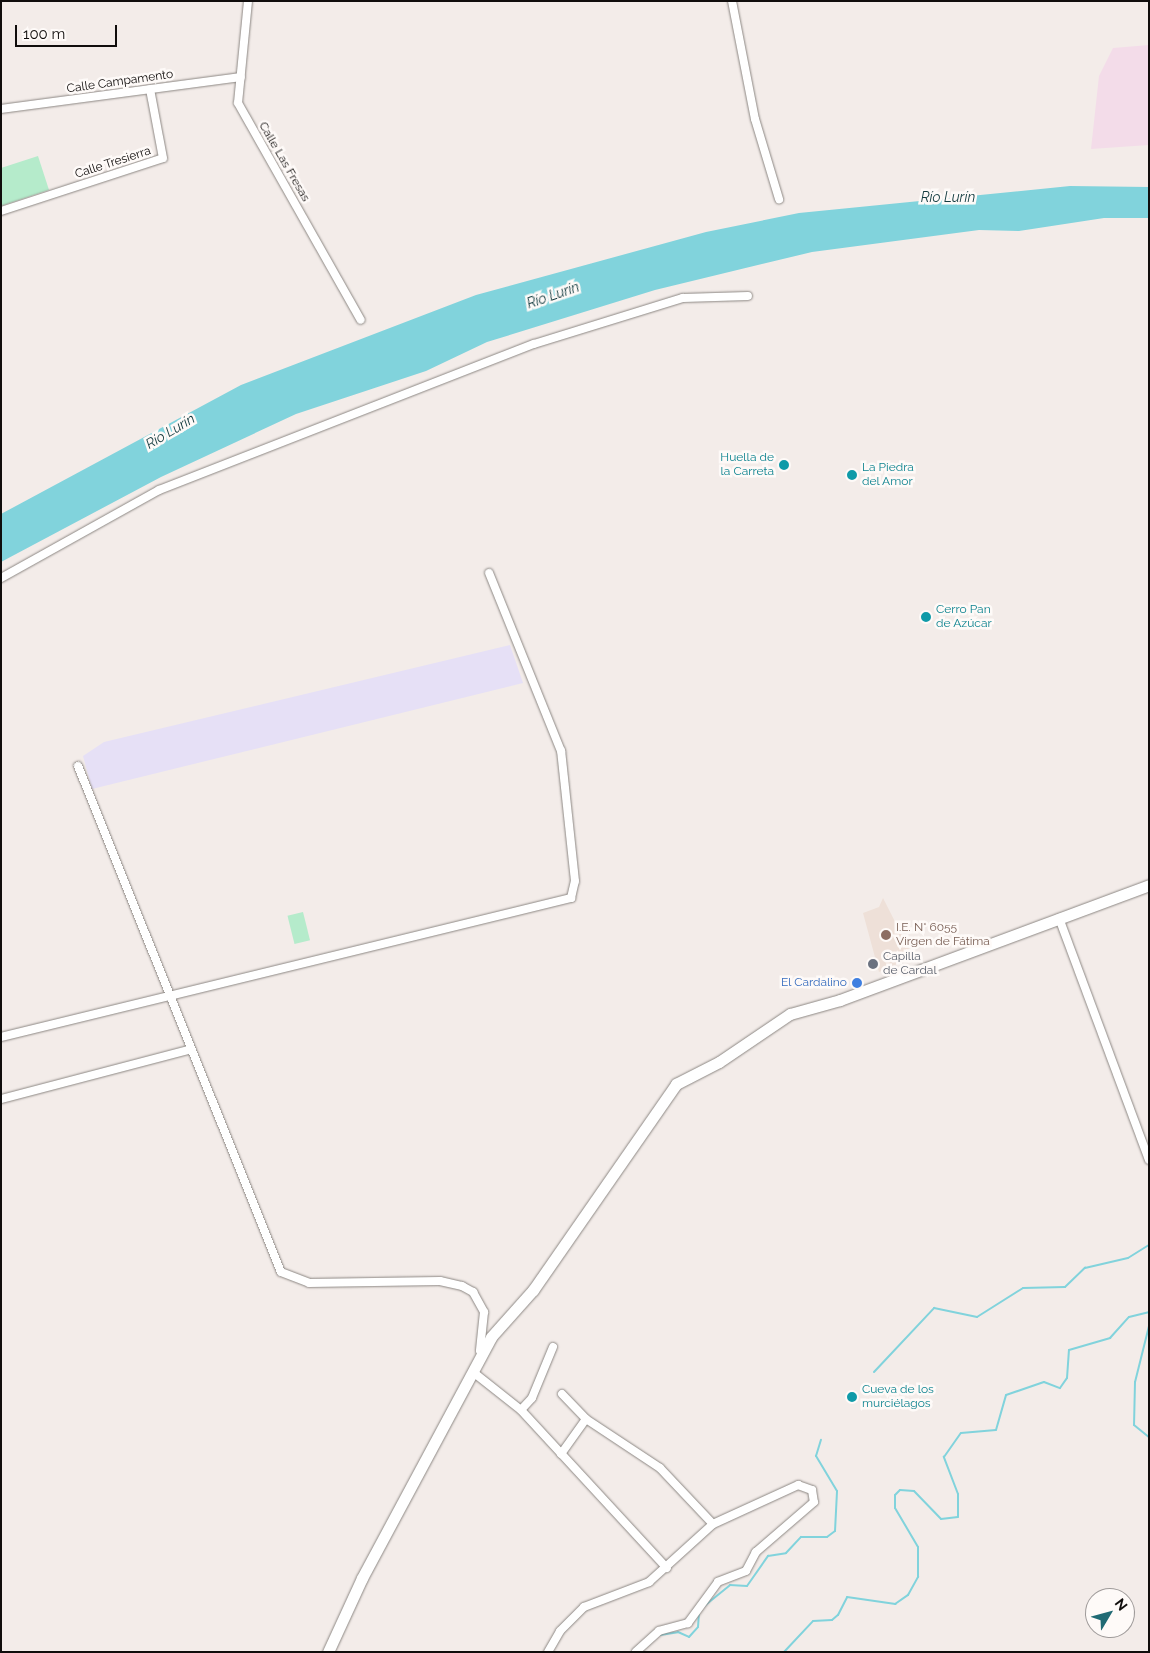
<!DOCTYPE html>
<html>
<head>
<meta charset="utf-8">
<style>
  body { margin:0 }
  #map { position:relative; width:1150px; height:1653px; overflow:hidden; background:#f3ece9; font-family:Raleway,sans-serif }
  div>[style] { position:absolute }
  .commercial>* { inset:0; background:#f3dce9 }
  .industrial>* { inset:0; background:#e6e0f6 }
  .built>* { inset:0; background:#eee0d8 }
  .green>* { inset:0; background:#b5ebcb; transform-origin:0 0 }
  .water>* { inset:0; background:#81d3dc }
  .stream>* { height:2px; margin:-1px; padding:0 1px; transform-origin:1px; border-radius:1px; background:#81d3dc }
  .roads { filter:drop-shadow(0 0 1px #8c8783) drop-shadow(0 0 1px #8c8783) }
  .street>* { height:8px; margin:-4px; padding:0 4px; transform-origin:4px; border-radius:4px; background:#fff }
  .secondary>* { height:11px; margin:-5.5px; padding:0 5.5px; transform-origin:5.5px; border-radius:5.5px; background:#fff }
  .dots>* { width:14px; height:14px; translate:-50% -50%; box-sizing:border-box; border:2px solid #fefaf8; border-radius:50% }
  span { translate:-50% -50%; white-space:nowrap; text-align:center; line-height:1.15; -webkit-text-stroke:5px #fefaf8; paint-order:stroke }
  .street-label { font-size:12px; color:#100d0c }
  .culture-label { font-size:12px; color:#0d838f }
  .right { translate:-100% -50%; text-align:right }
  .left { translate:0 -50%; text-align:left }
  .education-label { font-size:12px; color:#785e54 }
  .worship-label { font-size:12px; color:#5b616d }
  .shop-label { font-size:12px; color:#366cbe }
  .water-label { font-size:14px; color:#133b3f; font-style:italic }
  .frame { position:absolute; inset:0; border:2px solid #100d0c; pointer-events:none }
  .north { position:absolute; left:1085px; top:1588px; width:50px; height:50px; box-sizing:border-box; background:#fefaf8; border:1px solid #9f9b9a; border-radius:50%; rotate:53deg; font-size:14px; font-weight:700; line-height:20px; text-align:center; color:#100d0c }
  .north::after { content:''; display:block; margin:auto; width:18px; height:22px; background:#206a74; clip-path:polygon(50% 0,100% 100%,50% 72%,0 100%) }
  .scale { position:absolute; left:15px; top:25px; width:102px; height:22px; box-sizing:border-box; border:2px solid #100d0c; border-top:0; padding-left:6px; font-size:15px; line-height:18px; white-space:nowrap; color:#100d0c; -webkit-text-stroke:4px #fefaf8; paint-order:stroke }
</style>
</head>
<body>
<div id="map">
  <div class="commercial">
    <div style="clip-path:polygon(1149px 45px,1149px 145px,1091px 149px,1099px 76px,1113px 48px)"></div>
  </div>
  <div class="industrial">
    <div style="clip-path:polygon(510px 645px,523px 683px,92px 789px,83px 756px,104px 742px)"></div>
  </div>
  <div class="built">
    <div style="clip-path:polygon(883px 898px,913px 957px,879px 972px,863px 913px,879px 907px)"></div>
  </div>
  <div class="green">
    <div style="clip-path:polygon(38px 156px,49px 190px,1px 206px,1px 168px)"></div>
    <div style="left:303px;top:912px;width:29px;height:16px;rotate:76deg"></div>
  </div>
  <div class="water">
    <div style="clip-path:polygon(1070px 186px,1149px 187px,1149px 218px,1104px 218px,1019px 231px,979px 230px,812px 252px,655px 290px,487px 342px,426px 371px,296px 414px,161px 477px,1px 562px,1px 514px,241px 385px,476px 295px,706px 232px,799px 213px)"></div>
  </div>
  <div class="stream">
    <div style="left:1149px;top:1326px;width:58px;rotate:104deg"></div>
    <div style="left:1135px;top:1382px;width:43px;rotate:91.3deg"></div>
    <div style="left:1134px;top:1425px;width:19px;rotate:39deg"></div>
    <div style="left:874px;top:1372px;width:88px;rotate:-46.8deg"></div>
    <div style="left:934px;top:1308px;width:44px;rotate:11.8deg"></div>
    <div style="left:977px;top:1317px;width:54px;rotate:-32.2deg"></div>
    <div style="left:1023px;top:1288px;width:42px;rotate:-1.4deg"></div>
    <div style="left:1065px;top:1287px;width:28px;rotate:-44deg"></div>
    <div style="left:1085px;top:1268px;width:44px;rotate:-13.1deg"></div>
    <div style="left:1128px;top:1258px;width:25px;rotate:-32deg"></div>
    <div style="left:703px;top:1607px;width:35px;rotate:-39deg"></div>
    <div style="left:730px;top:1585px;width:17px;rotate:3deg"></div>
    <div style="left:747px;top:1586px;width:37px;rotate:-55deg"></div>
    <div style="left:768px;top:1556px;width:18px;rotate:-9deg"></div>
    <div style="left:786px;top:1553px;width:22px;rotate:-47deg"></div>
    <div style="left:801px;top:1537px;width:26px"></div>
    <div style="left:827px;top:1537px;width:10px;rotate:-37deg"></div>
    <div style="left:835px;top:1531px;width:40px;rotate:-87.1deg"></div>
    <div style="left:837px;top:1491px;width:41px;rotate:-121deg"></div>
    <div style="left:816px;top:1456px;width:17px;rotate:-73deg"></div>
    <div style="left:660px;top:1635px;width:18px;rotate:-9deg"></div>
    <div style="left:678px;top:1632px;width:12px;rotate:24deg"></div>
    <div style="left:689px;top:1637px;width:13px;rotate:-48deg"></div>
    <div style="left:698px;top:1627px;width:14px;rotate:-86deg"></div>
    <div style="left:784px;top:1652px;width:42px;rotate:-46.9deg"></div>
    <div style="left:813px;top:1621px;width:19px;rotate:-3deg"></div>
    <div style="left:832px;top:1620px;width:8px;rotate:-40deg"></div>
    <div style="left:838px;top:1615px;width:20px;rotate:-63deg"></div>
    <div style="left:847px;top:1597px;width:49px;rotate:8.3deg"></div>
    <div style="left:895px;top:1604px;width:16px;rotate:-35deg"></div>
    <div style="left:908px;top:1595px;width:21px;rotate:-61deg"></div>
    <div style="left:918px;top:1577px;width:30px;rotate:-90deg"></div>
    <div style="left:918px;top:1547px;width:45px;rotate:-120.5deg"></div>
    <div style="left:895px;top:1508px;width:13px;rotate:-90deg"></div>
    <div style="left:895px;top:1495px;width:7px;rotate:-45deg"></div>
    <div style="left:900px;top:1490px;width:14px;rotate:4deg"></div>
    <div style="left:914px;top:1491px;width:39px;rotate:46deg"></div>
    <div style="left:941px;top:1519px;width:17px;rotate:-7deg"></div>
    <div style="left:958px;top:1517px;width:23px;rotate:-90deg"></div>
    <div style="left:958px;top:1494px;width:40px;rotate:-111deg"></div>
    <div style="left:944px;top:1457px;width:29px;rotate:-55deg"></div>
    <div style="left:961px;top:1433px;width:35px;rotate:-5deg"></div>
    <div style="left:996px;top:1430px;width:36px;rotate:-74deg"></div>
    <div style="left:1006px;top:1395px;width:40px;rotate:-18.9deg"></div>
    <div style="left:1044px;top:1382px;width:17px;rotate:21deg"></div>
    <div style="left:1060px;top:1388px;width:12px;rotate:-55deg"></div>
    <div style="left:1067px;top:1378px;width:28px;rotate:-86deg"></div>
    <div style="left:1069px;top:1350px;width:43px;rotate:-16.3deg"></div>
    <div style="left:1110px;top:1338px;width:28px;rotate:-48deg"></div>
    <div style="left:1129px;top:1317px;width:21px;rotate:-14deg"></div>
  </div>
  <div class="roads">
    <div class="street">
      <div style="left:248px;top:1px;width:102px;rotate:95.6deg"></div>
      <div style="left:238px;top:103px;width:249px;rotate:60.5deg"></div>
      <div style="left:732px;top:1px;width:120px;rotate:79deg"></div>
      <div style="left:755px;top:119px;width:84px;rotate:73.3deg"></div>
      <div style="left:1px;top:109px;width:242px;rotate:-7.6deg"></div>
      <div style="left:1px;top:211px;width:170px;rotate:-18.1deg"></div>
      <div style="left:163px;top:158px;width:70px;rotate:-100.7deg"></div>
      <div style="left:1px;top:578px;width:181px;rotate:-29.1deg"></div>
      <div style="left:159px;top:490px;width:402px;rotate:-21.3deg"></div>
      <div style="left:534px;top:344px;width:156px;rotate:-17.2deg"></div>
      <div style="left:683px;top:298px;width:65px;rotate:-1.8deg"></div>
      <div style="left:78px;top:766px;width:545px;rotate:68.14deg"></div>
      <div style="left:281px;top:1272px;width:30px;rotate:21deg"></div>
      <div style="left:309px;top:1283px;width:131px;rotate:-0.9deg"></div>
      <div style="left:440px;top:1281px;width:23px;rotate:13deg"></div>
      <div style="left:462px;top:1286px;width:13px;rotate:29deg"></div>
      <div style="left:473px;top:1292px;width:23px;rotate:61deg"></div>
      <div style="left:484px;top:1312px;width:39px;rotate:96deg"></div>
      <div style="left:1059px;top:918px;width:258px;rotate:69.6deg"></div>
      <div style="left:1px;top:1037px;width:587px;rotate:-13.7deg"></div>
      <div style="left:571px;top:898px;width:17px;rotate:-77deg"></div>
      <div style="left:575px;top:881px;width:131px;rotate:-96.1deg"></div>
      <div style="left:561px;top:751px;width:192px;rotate:-112deg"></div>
      <div style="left:1px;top:1099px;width:193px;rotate:-14.7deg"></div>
      <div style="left:553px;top:1347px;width:55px;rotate:112.4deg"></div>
      <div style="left:532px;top:1398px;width:16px;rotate:133deg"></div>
      <div style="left:521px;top:1410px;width:215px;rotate:47.3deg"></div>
      <div style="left:473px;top:1372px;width:61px;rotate:38.4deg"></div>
      <div style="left:562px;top:1394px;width:35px;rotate:46deg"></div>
      <div style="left:586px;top:1419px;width:89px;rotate:33.5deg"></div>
      <div style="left:660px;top:1468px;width:77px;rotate:46.6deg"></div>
      <div style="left:561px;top:1454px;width:43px;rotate:-54.5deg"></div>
      <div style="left:548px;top:1652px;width:24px;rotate:-60deg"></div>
      <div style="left:560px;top:1631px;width:34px;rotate:-45deg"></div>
      <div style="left:584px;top:1607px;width:70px;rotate:-21deg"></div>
      <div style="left:649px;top:1582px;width:86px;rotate:-42.2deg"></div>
      <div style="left:713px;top:1524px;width:94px;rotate:-24.6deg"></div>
      <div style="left:798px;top:1485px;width:15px;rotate:20deg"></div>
      <div style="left:812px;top:1490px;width:12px;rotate:81deg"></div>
      <div style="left:814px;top:1502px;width:77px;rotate:139.2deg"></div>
      <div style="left:756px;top:1552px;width:21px;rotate:118deg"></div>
      <div style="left:746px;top:1571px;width:30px;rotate:159deg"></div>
      <div style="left:718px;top:1582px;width:51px;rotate:126.2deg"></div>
      <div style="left:688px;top:1623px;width:30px;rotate:165deg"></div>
      <div style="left:659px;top:1631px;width:31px;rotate:138deg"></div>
    </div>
    <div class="secondary">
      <div style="left:328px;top:1652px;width:81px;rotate:-65.3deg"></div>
      <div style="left:362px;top:1578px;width:273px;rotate:-61.8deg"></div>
      <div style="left:491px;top:1337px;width:63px;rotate:-48.2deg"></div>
      <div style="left:533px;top:1290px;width:251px;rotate:-55.2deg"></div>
      <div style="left:676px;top:1084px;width:48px;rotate:-27.1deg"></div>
      <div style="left:719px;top:1062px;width:86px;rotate:-34.1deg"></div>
      <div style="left:790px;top:1014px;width:52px;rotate:-15.6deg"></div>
      <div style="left:840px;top:1000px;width:330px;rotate:-20.4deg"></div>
    </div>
  </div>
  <div class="dots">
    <div style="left:784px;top:465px;background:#0f9aa8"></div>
    <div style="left:852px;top:475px;background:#0f9aa8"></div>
    <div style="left:926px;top:617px;background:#0f9aa8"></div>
    <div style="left:886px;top:935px;background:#8d6e63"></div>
    <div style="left:873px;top:964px;background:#6b7280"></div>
    <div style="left:857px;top:983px;background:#3f7fe0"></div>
    <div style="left:852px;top:1397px;background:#0f9aa8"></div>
  </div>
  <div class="street-label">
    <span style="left:120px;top:82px;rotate:-8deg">Calle Campamento</span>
    <span style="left:284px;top:162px;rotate:60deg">Calle Las Fresas</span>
    <span style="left:113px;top:163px;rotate:-18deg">Calle Tresierra</span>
  </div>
  <div class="culture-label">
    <span class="right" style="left:774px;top:465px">Huella de<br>la Carreta</span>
    <span class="left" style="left:862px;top:475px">La Piedra<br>del Amor</span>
    <span class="left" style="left:936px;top:617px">Cerro Pan<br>de Azúcar</span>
    <span class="left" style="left:862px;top:1397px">Cueva de los<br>murciélagos</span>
  </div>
  <div class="education-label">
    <span class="left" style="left:896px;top:935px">I.E. N° 6055<br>Virgen de Fátima</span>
  </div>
  <div class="worship-label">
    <span class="left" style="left:883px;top:964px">Capilla<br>de Cardal</span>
  </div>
  <div class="shop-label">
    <span class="right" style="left:847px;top:983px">El Cardalino</span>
  </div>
  <div class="water-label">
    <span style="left:948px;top:197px">Río Lurín</span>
    <span style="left:553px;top:295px;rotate:-19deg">Río Lurín</span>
    <span style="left:170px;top:431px;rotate:-31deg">Río Lurín</span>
  </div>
  <div class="frame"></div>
  <div class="north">N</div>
  <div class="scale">100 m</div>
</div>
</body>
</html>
